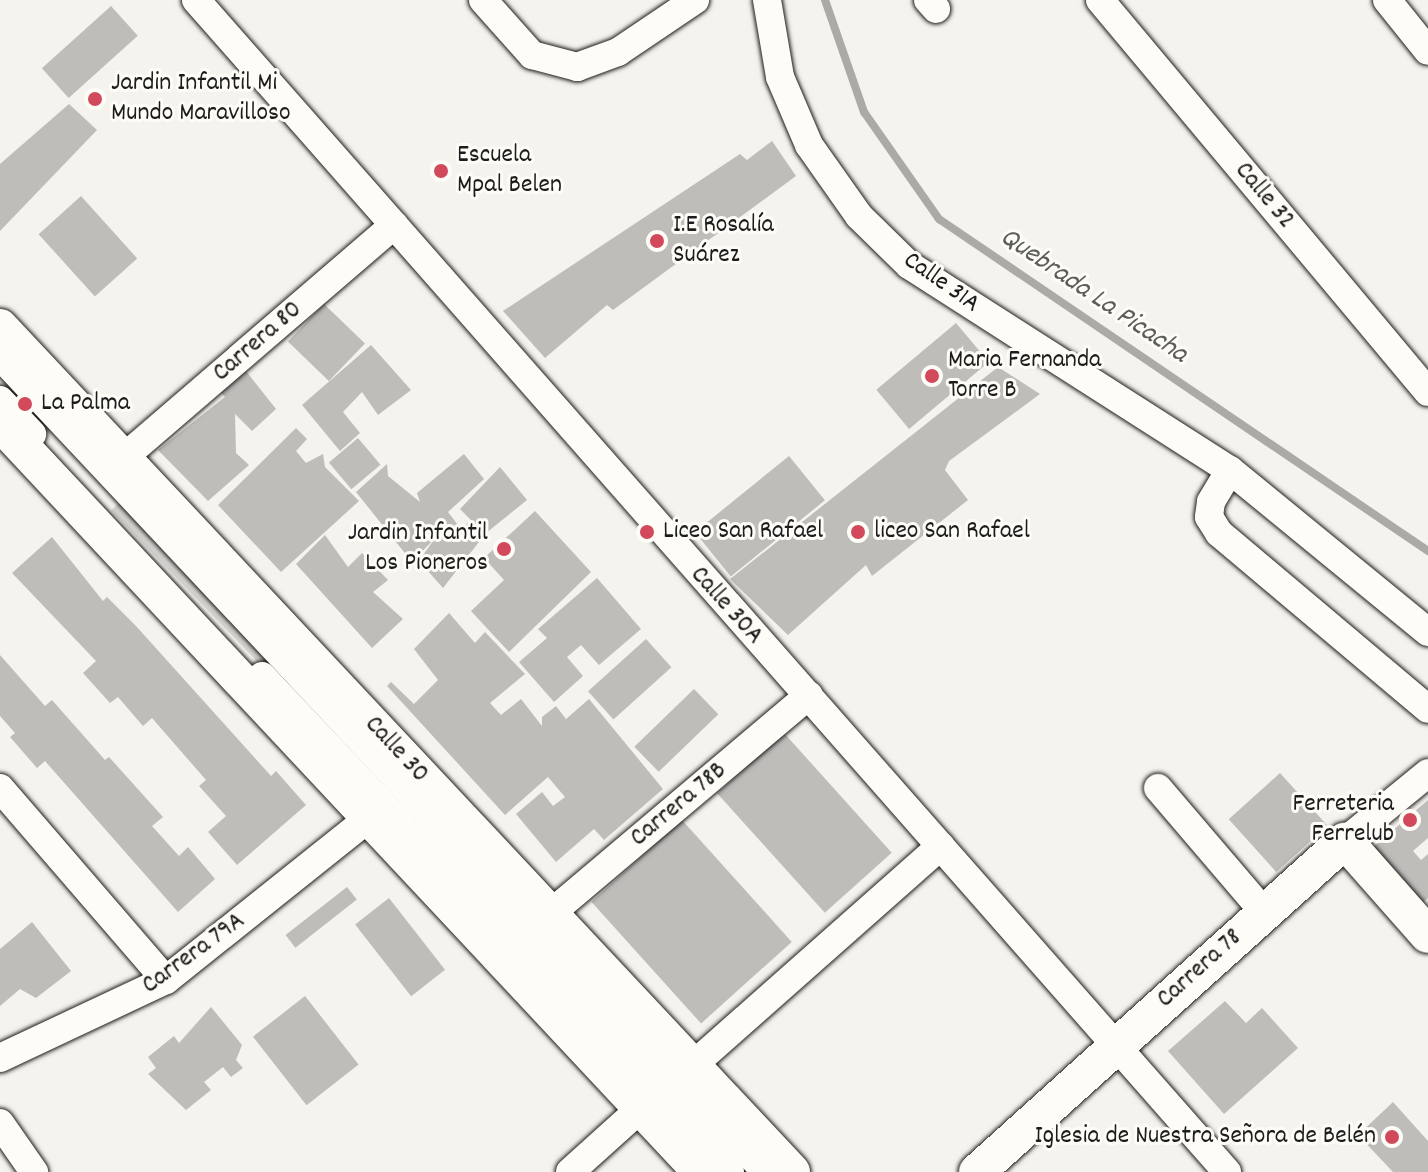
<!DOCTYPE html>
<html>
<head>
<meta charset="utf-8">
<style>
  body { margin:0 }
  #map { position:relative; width:1428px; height:1172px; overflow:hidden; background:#f4f3ee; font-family:Dekko,sans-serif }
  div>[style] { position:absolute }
  .green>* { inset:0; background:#d4d3cf; transform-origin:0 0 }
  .stream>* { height:8px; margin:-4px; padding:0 4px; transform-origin:4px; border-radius:4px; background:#abaaa6 }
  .building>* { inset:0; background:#bebdba; transform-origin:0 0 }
  .roads { filter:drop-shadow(0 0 2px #1c1c1c) drop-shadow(0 0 2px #1c1c1c) }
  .minor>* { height:28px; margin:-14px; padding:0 14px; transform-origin:14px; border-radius:14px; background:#fdfcf7 }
  .major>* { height:36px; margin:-18px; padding:0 18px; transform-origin:18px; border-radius:18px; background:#fdfcf7 }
  .dots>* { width:22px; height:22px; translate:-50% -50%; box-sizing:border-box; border:4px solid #fdfcf7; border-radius:50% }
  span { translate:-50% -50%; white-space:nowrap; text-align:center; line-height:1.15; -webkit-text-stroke:6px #fdfcf7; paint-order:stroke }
  .poi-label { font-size:26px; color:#1c1c1c }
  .left { translate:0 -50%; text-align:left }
  .right { translate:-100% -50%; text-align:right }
  .street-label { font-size:26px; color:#1c1c1c }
  .water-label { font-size:28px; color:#5c5c5a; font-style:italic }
</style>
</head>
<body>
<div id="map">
  <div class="green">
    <div style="left:122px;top:500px;width:927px;height:15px;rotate:46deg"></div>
  </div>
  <div class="stream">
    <div style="left:825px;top:0;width:119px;rotate:70.8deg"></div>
    <div style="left:864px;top:112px;width:131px;rotate:55deg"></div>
    <div style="left:939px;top:219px;width:591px;rotate:34.17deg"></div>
  </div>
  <div class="building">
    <div style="left:111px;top:6px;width:40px;height:93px;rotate:48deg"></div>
    <div style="clip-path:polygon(69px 104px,97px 130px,0 231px,0 164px)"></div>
    <div style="clip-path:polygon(772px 141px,796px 176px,613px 310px,607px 305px,545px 358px,503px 311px,740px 154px,747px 160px)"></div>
    <div style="left:81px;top:196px;width:84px;height:57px;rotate:48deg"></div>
    <div style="left:324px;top:304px;width:57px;height:52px;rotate:44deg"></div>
    <div style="left:956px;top:323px;width:51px;height:104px;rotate:50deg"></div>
    <div style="clip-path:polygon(371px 345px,411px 390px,378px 415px,362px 392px,343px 412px,360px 433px,340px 451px,302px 405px)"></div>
    <div style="clip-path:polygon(998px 367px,1040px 394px,949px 461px,945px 470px,968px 500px,872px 576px,866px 565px,788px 635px,730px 579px)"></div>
    <div style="clip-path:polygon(246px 371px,276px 409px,252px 431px,235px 414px,236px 453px,249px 465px,208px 501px,158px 450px,225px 397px,221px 393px)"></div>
    <div style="clip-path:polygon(296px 428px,307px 439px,296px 451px,306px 463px,323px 454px,325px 467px,359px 501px,281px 572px,218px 505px)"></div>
    <div style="left:358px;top:438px;width:35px;height:38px;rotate:50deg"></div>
    <div style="clip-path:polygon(464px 454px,484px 479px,448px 512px,461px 529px,471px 520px,460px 509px,500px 467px,527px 500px,486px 533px,443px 588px,419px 561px,435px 538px,412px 562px,356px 492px,387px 464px,388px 476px,420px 502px,417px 493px)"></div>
    <div style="left:789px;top:456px;width:57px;height:121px;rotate:51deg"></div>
    <div style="clip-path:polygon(535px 511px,591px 572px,509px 652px,471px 611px,504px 580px,484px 558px)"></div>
    <div style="clip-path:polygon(325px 535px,348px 567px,362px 553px,388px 580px,373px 592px,403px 619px,372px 648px,296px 564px)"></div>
    <div style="clip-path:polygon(52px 537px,103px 601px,107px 597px,136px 626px,271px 776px,276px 771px,306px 805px,237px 865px,208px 832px,226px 816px,199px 786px,206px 780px,152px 718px,143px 726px,118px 697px,110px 703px,83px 673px,96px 661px,12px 573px)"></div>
    <div style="clip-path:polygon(597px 578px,641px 629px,599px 665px,581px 645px,567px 657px,583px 676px,554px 702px,519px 662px,547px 638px,538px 629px)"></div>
    <div style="clip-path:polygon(449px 613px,475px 643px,485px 632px,525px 674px,490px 703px,501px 715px,521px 699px,542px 726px,542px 717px,556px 706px,566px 719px,589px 699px,663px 789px,604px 840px,594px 829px,556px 862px,516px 814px,542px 792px,553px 806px,565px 797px,548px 777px,505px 815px,387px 686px,391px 682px,414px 704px,438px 680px,414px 649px)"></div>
    <div style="left:646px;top:639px;width:38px;height:78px;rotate:48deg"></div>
    <div style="clip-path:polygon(0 655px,45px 706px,52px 700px,105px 760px,109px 757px,163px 817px,152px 826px,179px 856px,188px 847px,215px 879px,178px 912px,45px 761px,37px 768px,10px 737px,15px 733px,0 716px)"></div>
    <div style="left:694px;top:689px;width:35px;height:83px;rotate:46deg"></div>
    <div style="left:784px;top:733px;width:161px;height:90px;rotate:48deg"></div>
    <div style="left:1280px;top:773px;width:71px;height:69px;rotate:48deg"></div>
    <div style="clip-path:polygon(1428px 800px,1428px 838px,1413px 851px,1421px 860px,1428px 854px,1428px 898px,1421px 904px,1371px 849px)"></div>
    <div style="left:682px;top:820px;width:164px;height:122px;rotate:48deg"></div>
    <div style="left:347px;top:887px;width:16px;height:78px;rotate:52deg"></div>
    <div style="left:389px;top:898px;width:91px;height:43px;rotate:52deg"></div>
    <div style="clip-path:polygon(32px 922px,71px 971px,36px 998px,20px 989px,0 1006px,0 949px)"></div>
    <div style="left:305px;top:996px;width:87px;height:66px;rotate:52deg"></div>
    <div style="clip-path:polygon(1225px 1001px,1246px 1023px,1262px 1008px,1298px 1048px,1224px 1114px,1168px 1051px)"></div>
    <div style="clip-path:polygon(211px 1007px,242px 1045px,236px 1060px,243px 1068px,231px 1077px,223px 1067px,204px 1082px,211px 1090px,186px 1110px,148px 1074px,156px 1068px,148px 1057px,174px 1036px,179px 1043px)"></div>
    <div style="clip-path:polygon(1393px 1102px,1428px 1141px,1428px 1172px,1393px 1172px,1358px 1135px)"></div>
  </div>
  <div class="roads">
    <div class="minor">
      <div style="left:196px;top:0;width:1561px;rotate:48.66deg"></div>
      <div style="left:483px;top:0;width:74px;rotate:48.3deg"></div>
      <div style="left:532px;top:55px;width:47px;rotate:14.9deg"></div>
      <div style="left:577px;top:67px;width:44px;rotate:-20.1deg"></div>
      <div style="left:618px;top:52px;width:93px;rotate:-34deg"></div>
      <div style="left:767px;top:0;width:78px;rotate:80.4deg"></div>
      <div style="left:780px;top:77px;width:74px;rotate:66.9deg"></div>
      <div style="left:809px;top:145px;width:87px;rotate:54.8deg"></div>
      <div style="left:859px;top:216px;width:70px;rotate:44.4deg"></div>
      <div style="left:909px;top:265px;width:381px;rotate:32.6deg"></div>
      <div style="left:1230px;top:470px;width:256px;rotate:39.3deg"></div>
      <div style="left:928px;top:0;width:12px;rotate:48deg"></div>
      <div style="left:1100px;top:0;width:511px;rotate:50.08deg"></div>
      <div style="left:1387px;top:0;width:65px;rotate:51.2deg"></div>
      <div style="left:0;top:356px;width:1119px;rotate:46.81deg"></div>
      <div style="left:0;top:400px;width:47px;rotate:46.7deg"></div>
      <div style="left:122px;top:459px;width:359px;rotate:-40.7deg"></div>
      <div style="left:1230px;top:470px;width:37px;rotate:121deg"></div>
      <div style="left:1211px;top:502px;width:15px;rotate:98deg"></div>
      <div style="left:1209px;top:517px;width:19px;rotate:58deg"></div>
      <div style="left:1219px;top:533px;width:273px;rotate:40.1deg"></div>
      <div style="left:262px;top:676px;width:682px;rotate:46.66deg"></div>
      <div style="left:0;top:788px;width:254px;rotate:49.2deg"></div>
      <div style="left:1158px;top:788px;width:162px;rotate:49.5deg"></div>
      <div style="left:1345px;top:841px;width:107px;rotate:-39.3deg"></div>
      <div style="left:550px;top:914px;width:339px;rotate:-40.2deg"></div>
      <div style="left:0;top:1058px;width:183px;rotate:-25.2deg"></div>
      <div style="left:166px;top:980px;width:260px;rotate:-38.6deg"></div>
      <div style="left:692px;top:1066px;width:332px;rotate:-41.5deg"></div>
      <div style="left:0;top:1123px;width:60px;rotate:55.2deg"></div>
      <div style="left:570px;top:1172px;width:96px;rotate:-42deg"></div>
    </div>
    <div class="major">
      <div style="left:0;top:327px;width:1158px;rotate:46.85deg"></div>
      <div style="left:0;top:423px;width:1026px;rotate:46.9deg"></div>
      <div style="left:977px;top:1172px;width:495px;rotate:-42deg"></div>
      <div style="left:1345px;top:841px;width:125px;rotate:48.6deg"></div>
    </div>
  </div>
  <div class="dots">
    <div style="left:95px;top:99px;background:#d1495b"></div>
    <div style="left:441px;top:171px;background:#d1495b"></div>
    <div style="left:657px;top:241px;background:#d1495b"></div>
    <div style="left:932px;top:376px;background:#d1495b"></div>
    <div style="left:25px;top:404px;background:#d1495b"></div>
    <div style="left:647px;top:532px;background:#d1495b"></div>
    <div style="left:858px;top:532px;background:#d1495b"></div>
    <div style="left:504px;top:549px;background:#d1495b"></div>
    <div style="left:1410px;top:820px;background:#d1495b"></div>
    <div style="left:1392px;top:1137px;background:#d1495b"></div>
  </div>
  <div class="poi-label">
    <span class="left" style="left:111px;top:99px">Jardin Infantil Mi<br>Mundo Maravilloso</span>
    <span class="left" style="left:457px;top:171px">Escuela<br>Mpal Belen</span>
    <span class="left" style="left:673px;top:241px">I.E Rosalía<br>Suárez</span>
    <span class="left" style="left:948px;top:376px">Maria Fernanda<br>Torre B</span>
    <span class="left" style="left:41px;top:404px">La Palma</span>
    <span class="left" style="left:663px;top:532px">Liceo San Rafael</span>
    <span class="left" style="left:874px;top:532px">liceo San Rafael</span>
    <span class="right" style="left:488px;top:549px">Jardin Infantil<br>Los Pioneros</span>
    <span class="right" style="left:1394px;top:820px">Ferreteria<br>Ferrelub</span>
    <span class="right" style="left:1376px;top:1137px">Iglesia de Nuestra Señora de Belén</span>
  </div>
  <div class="street-label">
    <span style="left:1264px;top:196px;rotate:50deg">Calle 32</span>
    <span style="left:941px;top:283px;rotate:35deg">Calle 31A</span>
    <span style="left:258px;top:342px;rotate:-41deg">Carrera 80</span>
    <span style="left:726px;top:606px;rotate:48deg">Calle 30A</span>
    <span style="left:396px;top:750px;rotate:47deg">Calle 30</span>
    <span style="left:679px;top:805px;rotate:-40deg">Carrera 78B</span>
    <span style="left:194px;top:954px;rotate:-36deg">Carrera 79A</span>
    <span style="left:1200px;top:969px;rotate:-42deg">Carrera 78</span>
  </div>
  <div class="water-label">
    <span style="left:1093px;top:297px;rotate:34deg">Quebrada La Picacha</span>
  </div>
</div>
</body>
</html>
